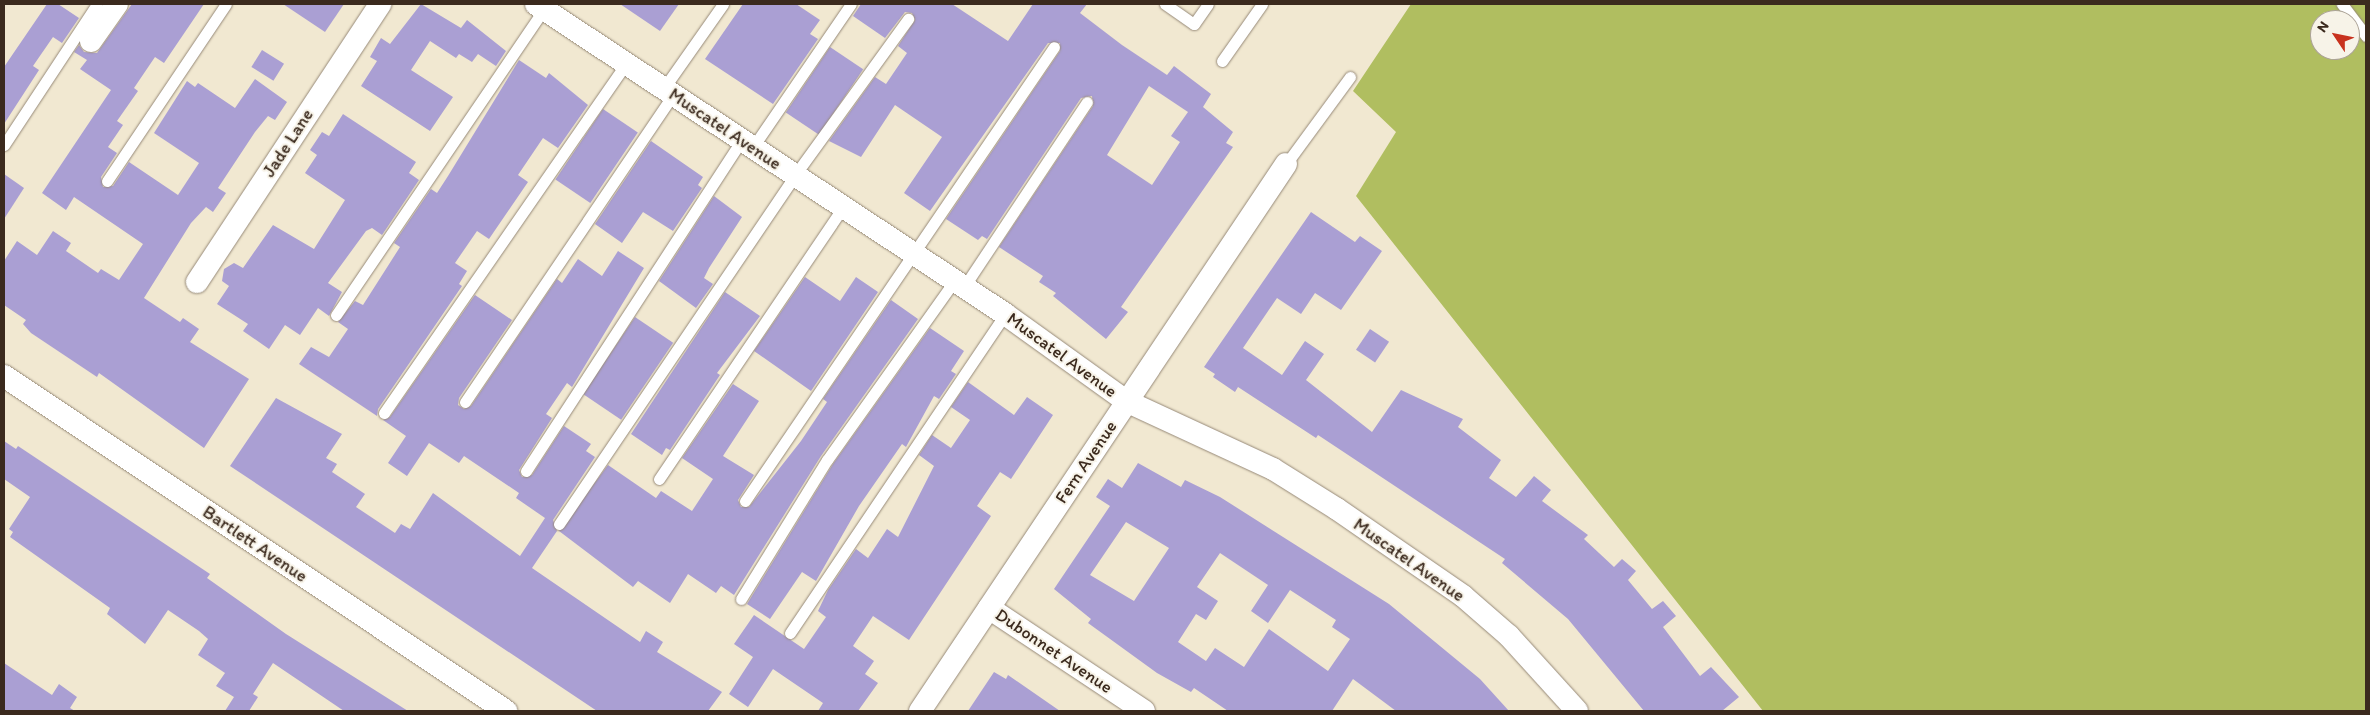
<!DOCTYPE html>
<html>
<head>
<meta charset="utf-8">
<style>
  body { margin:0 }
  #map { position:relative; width:2370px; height:715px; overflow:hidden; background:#f1e8d1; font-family:Itim,sans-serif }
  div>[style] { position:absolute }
  .green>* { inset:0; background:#b0be60 }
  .building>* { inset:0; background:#aa9fd3; transform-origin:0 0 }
  .roads { filter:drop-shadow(0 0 1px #968978) drop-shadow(0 0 1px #968978) }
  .service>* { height:11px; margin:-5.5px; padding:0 5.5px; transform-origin:5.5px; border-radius:5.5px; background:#fff }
  .minor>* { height:22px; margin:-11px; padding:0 11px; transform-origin:11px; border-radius:11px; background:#fff }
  span { translate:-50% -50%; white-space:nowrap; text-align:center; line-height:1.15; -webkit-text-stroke:4px #f7f3e8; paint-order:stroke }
  .street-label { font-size:18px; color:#3b2a1e }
  .frame { position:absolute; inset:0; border:5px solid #3b2a1e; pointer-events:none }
  .north { position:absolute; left:2310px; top:10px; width:50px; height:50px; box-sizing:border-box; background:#f7f3e8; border:1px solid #aca397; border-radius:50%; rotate:304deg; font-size:14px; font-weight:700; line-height:20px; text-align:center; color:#3b2a1e }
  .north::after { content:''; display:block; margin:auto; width:18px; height:22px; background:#c8321e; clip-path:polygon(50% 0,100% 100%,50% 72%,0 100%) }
</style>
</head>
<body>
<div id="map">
  <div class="green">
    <div style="clip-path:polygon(evenodd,1411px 4px,2366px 4px,2366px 711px,1763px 711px,1356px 196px,1396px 132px,1353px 91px,1411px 4px,2320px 20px,2350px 20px,2350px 50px,2320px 50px,2320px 20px)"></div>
  </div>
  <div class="building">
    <div style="clip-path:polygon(47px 4px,58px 4px,79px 18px,62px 43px,53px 37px,33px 66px,39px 70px,4px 124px,4px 67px)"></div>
    <div style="clip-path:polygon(132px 4px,204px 4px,164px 63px,155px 57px,134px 88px,138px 91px,117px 121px,123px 125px,108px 147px,117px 153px,101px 177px,103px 187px,113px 186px,129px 162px,178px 195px,199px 163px,154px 133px,187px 81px,195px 87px,198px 83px,235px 108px,255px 79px,287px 102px,275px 120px,268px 116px,255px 132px,218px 188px,226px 193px,213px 212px,206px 207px,191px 223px,144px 298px,180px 322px,183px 318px,199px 329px,190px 342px,249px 379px,204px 448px,99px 373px,97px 377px,31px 333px,23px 324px,26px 320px,4px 305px,4px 261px,17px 241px,37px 255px,53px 231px,71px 243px,66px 251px,98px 273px,101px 269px,119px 280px,143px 244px,74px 197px,66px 210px,42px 193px,111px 90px,80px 69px,87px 60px,74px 52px,79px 45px,84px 52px,97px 53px)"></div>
    <div style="clip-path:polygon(283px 4px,344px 4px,325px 32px)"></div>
    <div style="clip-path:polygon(421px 4px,461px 28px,467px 20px,506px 51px,496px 66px,478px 54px,472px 62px,459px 54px,456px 58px,430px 41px,411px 70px,453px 97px,430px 131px,361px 86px,377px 61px,370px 57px,381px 38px,390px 44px)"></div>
    <div style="clip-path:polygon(620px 4px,679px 4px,660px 31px)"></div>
    <div style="clip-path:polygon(743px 4px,796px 4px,820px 20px,810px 34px,818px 39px,773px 104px,705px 59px)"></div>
    <div style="clip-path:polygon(evenodd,861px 4px,952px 4px,1008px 41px,1033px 4px,1087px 4px,1080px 13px,1122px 45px,1167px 75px,1174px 66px,1211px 94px,1203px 107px,1233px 132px,1226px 143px,1233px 147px,1121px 307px,1128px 312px,1106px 339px,1053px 296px,1056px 293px,1039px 282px,1043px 276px,999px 247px,1093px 106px,1092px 96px,1081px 98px,987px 239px,982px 236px,978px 240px,946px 219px,1060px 51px,1060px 43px,1048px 43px,930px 211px,904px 193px,942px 137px,895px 105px,861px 157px,829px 141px,875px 77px,886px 84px,907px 53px,898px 46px,915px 20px,912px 13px,905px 12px,885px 38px,853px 16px,861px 4px,1149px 86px,1188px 112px,1171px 136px,1180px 142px,1152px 185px,1107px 155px,1149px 86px)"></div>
    <div style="left:830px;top:47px;width:40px;height:79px;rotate:34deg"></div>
    <div style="left:262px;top:50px;width:26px;height:20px;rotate:32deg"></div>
    <div style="clip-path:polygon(519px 60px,546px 78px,549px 73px,588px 105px,558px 148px,543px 138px,518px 175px,528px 182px,489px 239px,477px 231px,455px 263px,467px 271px,459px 284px,462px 286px,378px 409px,377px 416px,299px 364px,311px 347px,329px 357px,348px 329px,338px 322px,355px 301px,363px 305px,400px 247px,394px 243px,431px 189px,437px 193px,448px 176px)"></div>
    <div style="left:603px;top:109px;width:42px;height:85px;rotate:34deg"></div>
    <div style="clip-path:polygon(343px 114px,416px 162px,409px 173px,419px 180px,382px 235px,372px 228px,366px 231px,328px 283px,342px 292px,329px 316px,318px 308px,300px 335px,285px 325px,269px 349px,243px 331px,248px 324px,217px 304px,229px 286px,222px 281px,224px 269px,234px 263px,243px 268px,273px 225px,314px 249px,345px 200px,305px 173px,317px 155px,310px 150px,322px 132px,329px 136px)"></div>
    <div style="clip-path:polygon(651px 141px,703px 177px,698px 185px,702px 188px,673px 231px,643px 212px,622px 243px,595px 224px)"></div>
    <div style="clip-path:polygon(4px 174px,24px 188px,4px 219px)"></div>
    <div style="clip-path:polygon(714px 196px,742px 217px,709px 268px,704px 278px,713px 284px,696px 308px,659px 281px)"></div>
    <div style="clip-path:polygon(1311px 212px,1355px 242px,1360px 236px,1382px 251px,1341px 310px,1315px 293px,1301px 314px,1277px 298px,1243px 348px,1282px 375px,1305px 341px,1324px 354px,1306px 380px,1372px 432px,1401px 390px,1463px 419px,1458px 427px,1501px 460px,1489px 478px,1516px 497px,1534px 476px,1551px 490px,1542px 501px,1588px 535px,1584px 539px,1614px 567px,1622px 559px,1636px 571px,1628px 580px,1652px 609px,1663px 601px,1676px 616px,1663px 627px,1700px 676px,1711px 667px,1739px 697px,1722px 711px,1644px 711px,1568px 619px,1502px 563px,1505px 559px,1318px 435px,1316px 438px,1238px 387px,1235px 392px,1213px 377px,1215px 374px,1204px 367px)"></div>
    <div style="clip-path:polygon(618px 251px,644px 268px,572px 387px,567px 383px,546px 414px,552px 418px,519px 470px,522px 477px,532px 475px,564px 426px,591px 444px,586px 451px,595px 457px,553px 520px,557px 531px,532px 568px,640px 642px,646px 631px,663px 642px,657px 652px,722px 692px,708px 711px,597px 711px,230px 466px,276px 398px,342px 434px,326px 458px,337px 464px,332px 472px,365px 494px,356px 507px,395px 533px,401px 524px,410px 529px,433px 493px,520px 556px,545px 518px,516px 498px,519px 493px,464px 456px,459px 463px,429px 443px,407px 476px,388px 463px,406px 436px,383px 420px,390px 417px,475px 295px,512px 320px,459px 398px,458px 405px,464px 409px,471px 406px,557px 279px,562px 283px,578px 259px,602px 276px)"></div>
    <div style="clip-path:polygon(805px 277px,840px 301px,856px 277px,878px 292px,811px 391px,754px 351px)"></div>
    <div style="clip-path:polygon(725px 292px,760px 316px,717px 373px,720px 375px,670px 450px,666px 448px,662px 455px,631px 434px)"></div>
    <div style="clip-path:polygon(891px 300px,918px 319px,821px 456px,734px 595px,721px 586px,716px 593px,688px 574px,670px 603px,638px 581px,633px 587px,559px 531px,608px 465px,656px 498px,661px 491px,692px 511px,713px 479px,682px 458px,733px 384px,759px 401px,723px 456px,754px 475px,738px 500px,741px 507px,749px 507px,801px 441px,827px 402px,823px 399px)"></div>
    <div style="left:635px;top:317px;width:46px;height:93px;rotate:34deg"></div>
    <div style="clip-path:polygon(930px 328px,964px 351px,951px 371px,956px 374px,939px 399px,934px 396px,906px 447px,902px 444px,859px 506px,816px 581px,802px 572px,770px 619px,747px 604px,833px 464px)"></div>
    <div style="left:1370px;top:329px;width:23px;height:25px;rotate:34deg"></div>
    <div style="clip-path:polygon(968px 382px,1014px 415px,1027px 397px,1053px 415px,1011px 479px,1000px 472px,977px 506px,991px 516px,909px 640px,873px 616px,853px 646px,874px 661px,865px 674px,878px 683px,858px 711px,818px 711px,823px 703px,773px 669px,748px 707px,729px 694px,753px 657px,734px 644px,754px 615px,804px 649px,826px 617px,818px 611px,828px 590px,856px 549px,868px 558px,887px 529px,898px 537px,934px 466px,919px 455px,932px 435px,951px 448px,970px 420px,951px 407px)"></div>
    <div style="clip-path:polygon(4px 441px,16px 449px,18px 446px,210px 574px,207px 578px,286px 634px,408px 711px,344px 711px,273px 663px,253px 694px,258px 697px,249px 711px,225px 711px,234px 697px,216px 686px,225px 673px,198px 655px,208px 639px,199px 631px,168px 610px,145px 644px,107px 614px,110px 608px,10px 537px,13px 532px,9px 529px,30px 497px,4px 479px)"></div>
    <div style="clip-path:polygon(evenodd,1138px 463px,1181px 487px,1185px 480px,1220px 497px,1389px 604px,1480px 679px,1509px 711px,1396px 711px,1353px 679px,1332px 711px,1228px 711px,1194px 688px,1191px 692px,1157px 673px,1088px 623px,1091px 619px,1054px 589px,1110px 506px,1096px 497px,1108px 479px,1122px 488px,1138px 463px,1126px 522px,1169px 548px,1134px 601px,1090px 575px,1126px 522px,1138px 463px,1220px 553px,1268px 585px,1251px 611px,1268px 623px,1290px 590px,1336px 620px,1332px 627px,1350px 639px,1328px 671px,1269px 629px,1244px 667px,1215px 648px,1206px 661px,1178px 642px,1196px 614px,1206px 620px,1218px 601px,1197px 587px,1220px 553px)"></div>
    <div style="clip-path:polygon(4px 663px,52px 695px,59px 684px,77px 697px,70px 708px,75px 711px,4px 711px)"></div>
    <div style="clip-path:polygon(994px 672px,1006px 679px,1008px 675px,1060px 711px,968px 711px)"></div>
  </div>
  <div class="roads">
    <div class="service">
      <div style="left:1165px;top:4px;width:35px;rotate:35deg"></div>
      <div style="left:1194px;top:24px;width:24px;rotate:-55deg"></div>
      <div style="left:2342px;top:4px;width:40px;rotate:53deg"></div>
      <div style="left:1222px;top:61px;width:70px;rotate:-54.9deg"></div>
      <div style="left:664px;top:88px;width:103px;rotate:-54.9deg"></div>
      <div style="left:4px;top:145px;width:169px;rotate:-56.6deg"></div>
      <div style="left:753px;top:147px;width:173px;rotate:-55.6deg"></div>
      <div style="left:1286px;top:164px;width:108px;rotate:-53.7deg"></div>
      <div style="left:107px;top:181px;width:213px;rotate:-56.1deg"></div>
      <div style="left:964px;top:287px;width:222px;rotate:-56.4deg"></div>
      <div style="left:336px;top:315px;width:370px;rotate:-55.8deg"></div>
      <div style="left:465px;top:402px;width:371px;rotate:-55.9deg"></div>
      <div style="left:384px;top:413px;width:426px;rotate:-55.3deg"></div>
      <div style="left:526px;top:471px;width:395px;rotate:-56.9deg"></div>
      <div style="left:659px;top:479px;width:328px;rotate:-55.9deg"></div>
      <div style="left:745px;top:501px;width:549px;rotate:-55.76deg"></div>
      <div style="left:559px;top:524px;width:421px;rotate:-55.9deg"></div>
      <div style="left:795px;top:175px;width:193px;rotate:-54.1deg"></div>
      <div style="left:741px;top:599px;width:163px;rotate:-58.3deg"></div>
      <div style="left:827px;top:460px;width:221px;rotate:-54.6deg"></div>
      <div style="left:790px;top:633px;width:385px;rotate:-56deg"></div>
    </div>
    <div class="minor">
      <div style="left:536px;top:4px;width:562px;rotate:33.46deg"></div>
      <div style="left:1005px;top:314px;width:149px;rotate:35.7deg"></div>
      <div style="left:1126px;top:401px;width:162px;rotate:24.8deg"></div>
      <div style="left:1273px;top:469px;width:75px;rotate:32deg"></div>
      <div style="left:1337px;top:509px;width:153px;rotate:34.6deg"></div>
      <div style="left:1463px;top:596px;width:61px;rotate:41deg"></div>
      <div style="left:1509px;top:636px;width:101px;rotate:47.8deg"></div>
      <div style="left:91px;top:41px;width:45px;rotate:-54.9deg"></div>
      <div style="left:197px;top:282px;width:333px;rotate:-56.6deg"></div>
      <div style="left:4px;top:376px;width:604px;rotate:33.72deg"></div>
      <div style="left:989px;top:608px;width:186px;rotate:33.6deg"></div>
      <div style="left:920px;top:711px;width:658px;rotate:-56.21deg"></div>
    </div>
  </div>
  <div class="street-label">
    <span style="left:725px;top:129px;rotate:34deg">Muscatel Avenue</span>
    <span style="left:288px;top:143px;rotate:-57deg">Jade Lane</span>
    <span style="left:1062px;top:355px;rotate:36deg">Muscatel Avenue</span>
    <span style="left:1086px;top:462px;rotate:-56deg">Fern Avenue</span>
    <span style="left:255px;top:544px;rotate:34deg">Bartlett Avenue</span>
    <span style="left:1409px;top:560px;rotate:35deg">Muscatel Avenue</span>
    <span style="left:1054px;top:651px;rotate:34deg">Dubonnet Avenue</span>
  </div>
  <div class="frame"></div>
  <div class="north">N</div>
</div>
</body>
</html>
